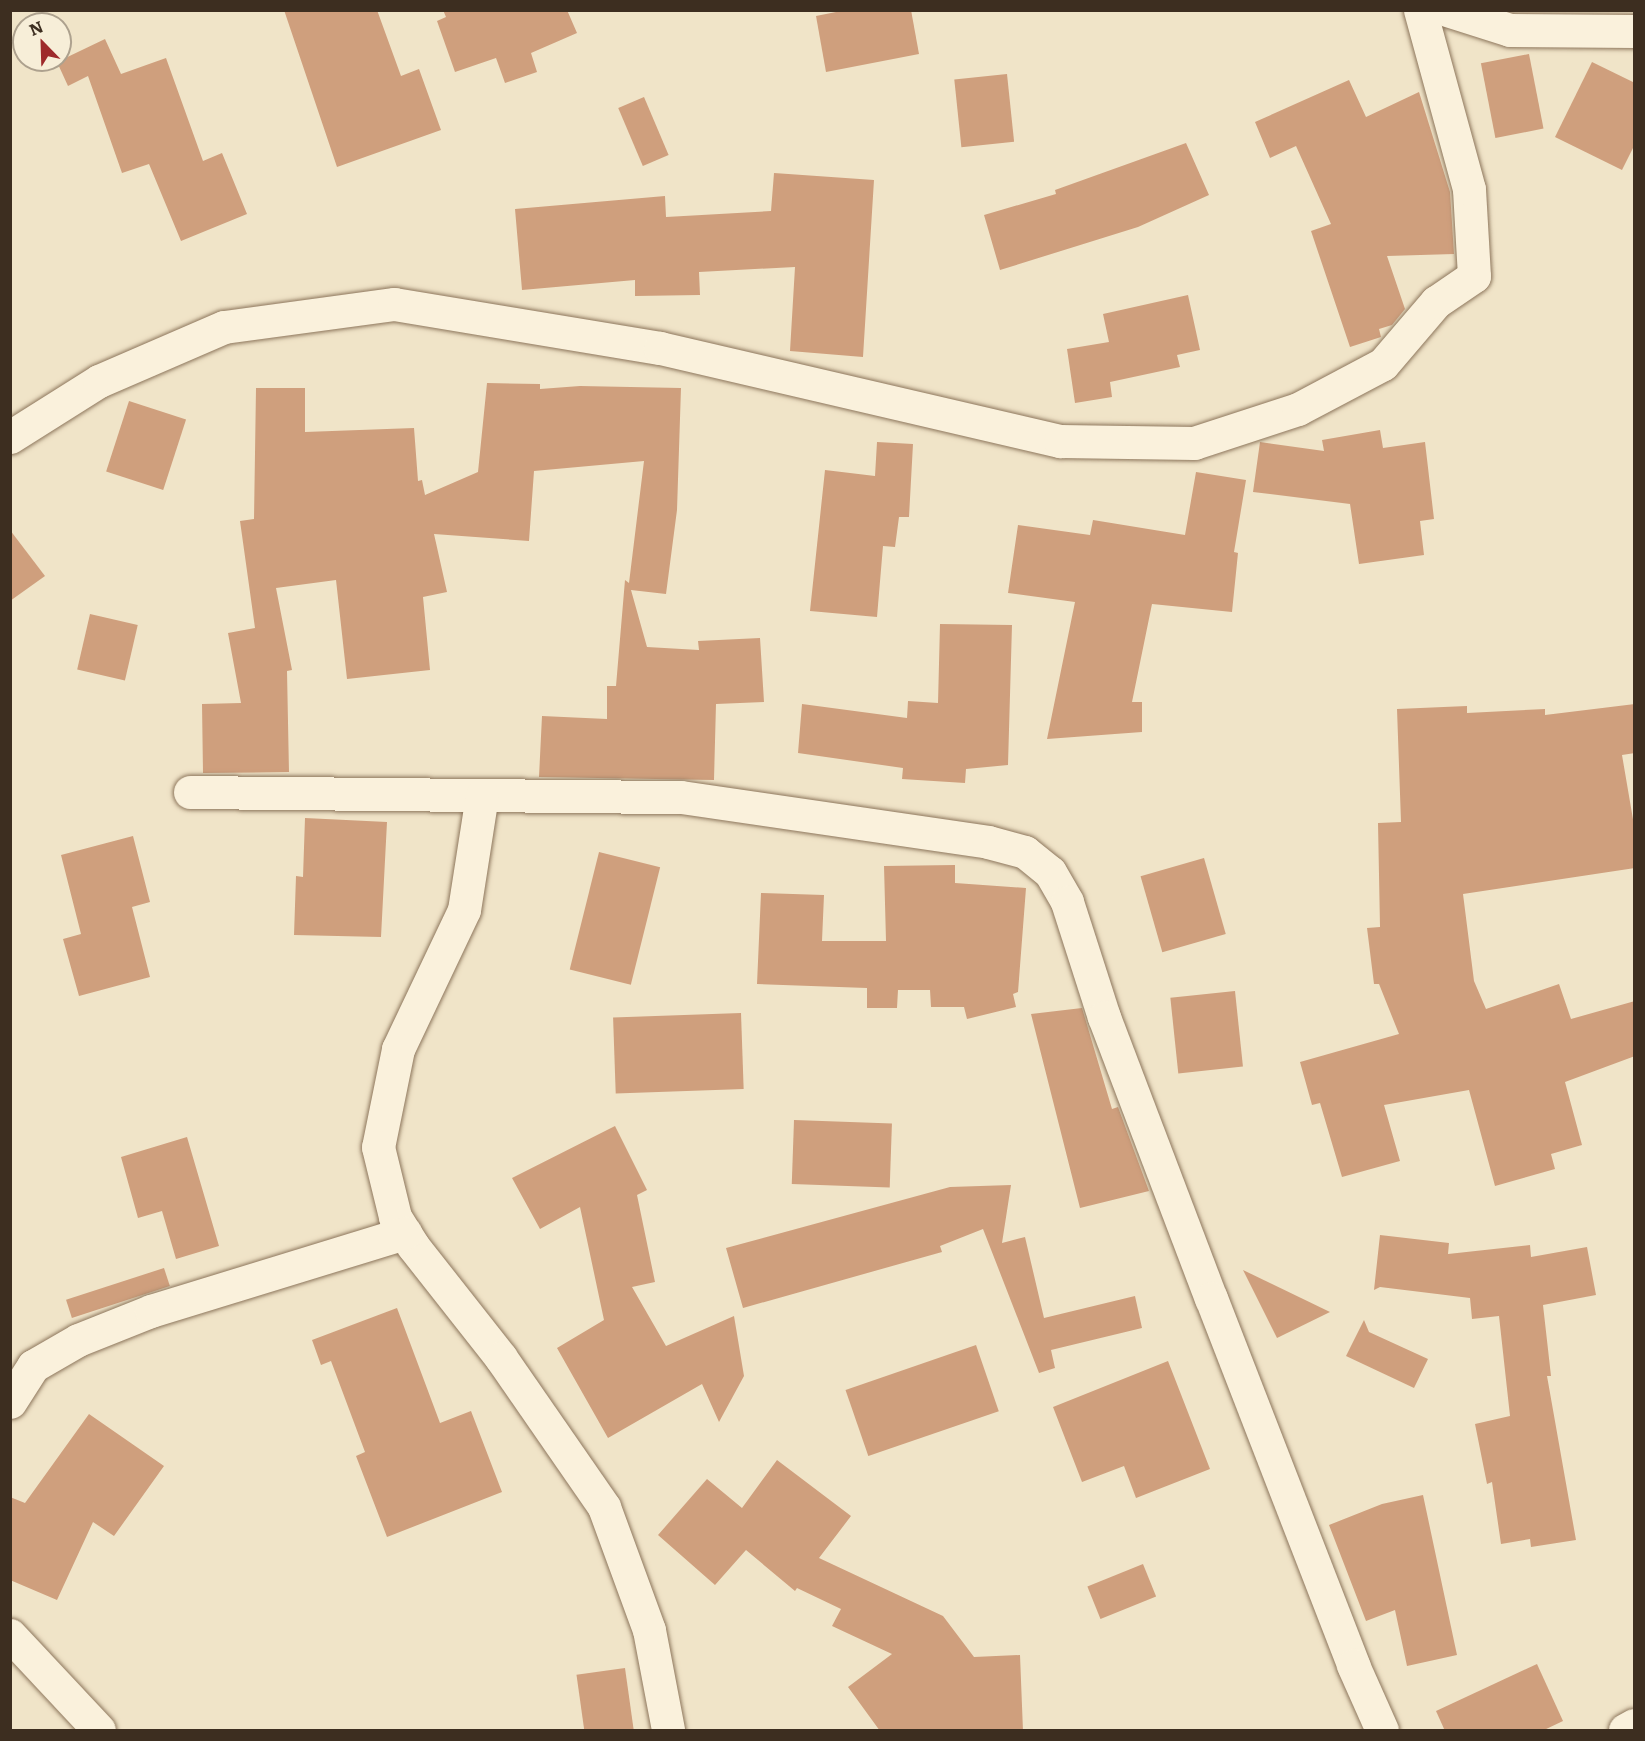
<!DOCTYPE html>
<html>
<head>
<meta charset="utf-8">
<style>
  body { margin:0 }
  #map { position:relative; width:1645px; height:1741px; overflow:hidden; background:#f0e4c8; font-family:Literata,serif }
  div>[style] { position:absolute }
  .building>* { inset:0; background:#cf9f7d; transform-origin:0 0 }
  .roads { filter:drop-shadow(0 0 2px #8d765c) drop-shadow(0 0 2px #8d765c) }
  .minor>* { height:33px; margin:-16.5px; padding:0 16.5px; transform-origin:16.5px; border-radius:16.5px; background:#faf1dc }
  span { translate:-50% -50%; white-space:nowrap; text-align:center; line-height:1.15; -webkit-text-stroke:4.5px #f7eed8; paint-order:stroke }
  .frame { position:absolute; inset:0; border:12px solid #3d2e20; pointer-events:none }
  .north { position:absolute; left:12px; top:12px; width:60px; height:60px; box-sizing:border-box; background:#f7eed8; border:2px solid #ada18e; border-radius:50%; rotate:337deg; font-size:16px; font-weight:700; line-height:24px; text-align:center; color:#3d2e20 }
  .north::after { content:''; display:block; margin:auto; width:21px; height:27px; background:#9e2a2b; clip-path:polygon(50% 0,100% 100%,50% 72%,0 100%) }
</style>
</head>
<body>
<div id="map">
  <div class="building">
    <div style="clip-path:polygon(284px 10px,377px 10px,401px 76px,419px 69px,441px 130px,337px 167px)"></div>
    <div style="clip-path:polygon(443px 10px,567px 10px,577px 33px,531px 53px,537px 72px,505px 83px,496px 58px,455px 72px,437px 21px,446px 17px)"></div>
    <div style="clip-path:polygon(846px 10px,911px 10px,919px 54px,826px 72px,816px 16px)"></div>
    <div style="clip-path:polygon(105px 39px,121px 74px,166px 58px,203px 161px,222px 153px,247px 214px,181px 241px,149px 164px,122px 173px,88px 76px,68px 86px,57px 62px)"></div>
    <div style="left:1529px;top:54px;width:76px;height:49px;rotate:79deg"></div>
    <div style="clip-path:polygon(1592px 62px,1635px 83px,1635px 144px,1622px 170px,1555px 137px)"></div>
    <div style="left:1007px;top:74px;width:68px;height:53px;rotate:84deg"></div>
    <div style="clip-path:polygon(1349px 80px,1366px 117px,1419px 92px,1450px 192px,1454px 254px,1387px 256px,1405px 309px,1392px 325px,1379px 329px,1381px 337px,1350px 347px,1311px 231px,1331px 224px,1296px 146px,1270px 158px,1255px 122px)"></div>
    <div style="left:644px;top:97px;width:63px;height:28px;rotate:67deg"></div>
    <div style="clip-path:polygon(1186px 143px,1209px 195px,1138px 227px,1000px 270px,984px 215px,1056px 194px,1055px 190px)"></div>
    <div style="clip-path:polygon(774px 173px,874px 180px,863px 357px,790px 351px,795px 267px,699px 272px,700px 295px,635px 296px,635px 280px,522px 290px,515px 209px,665px 196px,666px 217px,771px 211px)"></div>
    <div style="clip-path:polygon(1188px 295px,1200px 350px,1177px 355px,1180px 367px,1110px 382px,1112px 397px,1075px 403px,1067px 349px,1109px 342px,1103px 314px)"></div>
    <div style="clip-path:polygon(487px 383px,540px 384px,540px 389px,580px 386px,681px 388px,677px 510px,666px 594px,631px 590px,647px 647px,699px 650px,698px 641px,760px 638px,764px 702px,716px 704px,714px 780px,539px 777px,542px 716px,607px 719px,607px 686px,616px 686px,625px 580px,629px 583px,644px 461px,534px 471px,529px 541px,434px 534px,447px 592px,423px 597px,430px 670px,347px 679px,336px 580px,276px 588px,292px 670px,287px 671px,289px 772px,203px 773px,202px 704px,241px 703px,228px 633px,255px 628px,240px 521px,254px 519px,256px 388px,305px 388px,305px 432px,414px 428px,418px 481px,422px 480px,425px 495px,478px 472px)"></div>
    <div style="left:129px;top:401px;width:60px;height:74px;rotate:18deg"></div>
    <div style="clip-path:polygon(1380px 430px,1383px 448px,1425px 442px,1434px 519px,1420px 521px,1424px 555px,1359px 564px,1350px 504px,1253px 492px,1260px 442px,1324px 451px,1322px 440px)"></div>
    <div style="clip-path:polygon(877px 442px,913px 444px,909px 517px,899px 517px,895px 547px,883px 546px,877px 617px,810px 611px,825px 470px,875px 476px)"></div>
    <div style="clip-path:polygon(1196px 472px,1246px 480px,1234px 552px,1238px 553px,1232px 612px,1152px 604px,1132px 702px,1142px 702px,1142px 732px,1047px 739px,1075px 602px,1008px 593px,1018px 525px,1090px 535px,1093px 520px,1185px 535px)"></div>
    <div style="clip-path:polygon(10px 530px,45px 576px,10px 601px)"></div>
    <div style="left:90px;top:614px;width:49px;height:57px;rotate:13deg"></div>
    <div style="clip-path:polygon(940px 624px,1012px 625px,1008px 765px,966px 769px,965px 783px,902px 779px,903px 768px,798px 753px,802px 704px,907px 718px,908px 701px,938px 703px)"></div>
    <div style="clip-path:polygon(1635px 704px,1635px 753px,1622px 755px,1635px 831px,1635px 868px,1463px 894px,1474px 981px,1486px 1009px,1559px 984px,1571px 1019px,1635px 1001px,1635px 1056px,1565px 1082px,1582px 1145px,1551px 1154px,1555px 1169px,1495px 1186px,1469px 1090px,1384px 1105px,1400px 1161px,1342px 1177px,1320px 1103px,1312px 1105px,1300px 1062px,1399px 1034px,1379px 984px,1374px 984px,1367px 928px,1380px 927px,1378px 823px,1401px 822px,1397px 709px,1467px 706px,1467px 713px,1545px 709px,1545px 715px)"></div>
    <div style="clip-path:polygon(305px 818px,387px 822px,381px 937px,294px 935px,296px 876px,303px 877px)"></div>
    <div style="clip-path:polygon(133px 836px,150px 902px,132px 907px,150px 977px,79px 996px,63px 939px,81px 934px,61px 855px)"></div>
    <div style="left:599px;top:852px;width:63px;height:121px;rotate:14deg"></div>
    <div style="left:1204px;top:858px;width:79px;height:66px;rotate:74deg"></div>
    <div style="clip-path:polygon(955px 865px,955px 883px,1026px 888px,1018px 992px,1013px 994px,1016px 1007px,967px 1019px,964px 1007px,931px 1007px,930px 990px,898px 990px,897px 1008px,867px 1008px,867px 988px,757px 984px,761px 893px,824px 895px,822px 941px,886px 941px,884px 866px)"></div>
    <div style="left:1235px;top:991px;width:76px;height:65px;rotate:84deg"></div>
    <div style="clip-path:polygon(1082px 1008px,1112px 1109px,1118px 1107px,1149px 1191px,1080px 1208px,1031px 1014px)"></div>
    <div style="left:741px;top:1013px;width:76px;height:128px;rotate:88deg"></div>
    <div style="left:794px;top:1120px;width:98px;height:64px;rotate:2deg"></div>
    <div style="clip-path:polygon(615px 1126px,647px 1190px,637px 1195px,655px 1282px,632px 1287px,666px 1346px,734px 1316px,744px 1376px,719px 1422px,702px 1384px,608px 1438px,557px 1348px,604px 1320px,580px 1207px,540px 1229px,512px 1178px)"></div>
    <div style="clip-path:polygon(187px 1137px,219px 1246px,176px 1259px,162px 1211px,138px 1218px,121px 1157px)"></div>
    <div style="clip-path:polygon(1011px 1185px,1002px 1243px,1025px 1237px,1044px 1318px,1135px 1296px,1142px 1328px,1051px 1350px,1055px 1368px,1039px 1373px,983px 1229px,940px 1246px,942px 1252px,743px 1308px,726px 1248px,950px 1187px)"></div>
    <div style="clip-path:polygon(1380px 1235px,1449px 1243px,1448px 1254px,1530px 1245px,1531px 1257px,1587px 1247px,1596px 1295px,1543px 1305px,1551px 1376px,1547px 1376px,1576px 1540px,1531px 1547px,1530px 1539px,1501px 1544px,1492px 1482px,1487px 1484px,1475px 1424px,1510px 1416px,1499px 1316px,1472px 1319px,1470px 1298px,1380px 1287px,1374px 1290px)"></div>
    <div style="left:164px;top:1268px;width:19px;height:103px;rotate:72deg"></div>
    <div style="clip-path:polygon(1243px 1270px,1330px 1312px,1277px 1338px)"></div>
    <div style="clip-path:polygon(397px 1308px,440px 1423px,471px 1411px,502px 1492px,387px 1537px,356px 1456px,365px 1452px,331px 1361px,321px 1365px,312px 1340px)"></div>
    <div style="clip-path:polygon(1364px 1320px,1369px 1332px,1428px 1359px,1414px 1388px,1346px 1356px)"></div>
    <div style="left:976px;top:1345px;width:70px;height:138px;rotate:71deg"></div>
    <div style="clip-path:polygon(1168px 1361px,1210px 1469px,1136px 1498px,1124px 1466px,1082px 1482px,1053px 1407px)"></div>
    <div style="clip-path:polygon(89px 1414px,164px 1466px,114px 1536px,93px 1522px,57px 1600px,10px 1580px,10px 1497px,25px 1503px)"></div>
    <div style="clip-path:polygon(777px 1460px,851px 1516px,819px 1558px,943px 1616px,974px 1657px,1020px 1655px,1023px 1731px,880px 1731px,848px 1687px,892px 1654px,832px 1626px,841px 1609px,797px 1588px,795px 1591px,746px 1550px,715px 1585px,658px 1535px,707px 1479px,742px 1508px)"></div>
    <div style="clip-path:polygon(1423px 1495px,1457px 1655px,1407px 1666px,1395px 1610px,1366px 1621px,1329px 1525px,1382px 1504px)"></div>
    <div style="left:1143px;top:1564px;width:35px;height:60px;rotate:68deg"></div>
    <div style="clip-path:polygon(1537px 1664px,1563px 1721px,1542px 1731px,1445px 1731px,1436px 1711px)"></div>
    <div style="left:625px;top:1668px;width:64px;height:49px;rotate:82deg"></div>
  </div>
  <div class="roads">
    <div class="minor">
      <div style="left:1447px;top:10px;width:66px;rotate:17.6deg"></div>
      <div style="left:1510px;top:30px;width:124px;rotate:0.5deg"></div>
      <div style="left:10px;top:437px;width:105px;rotate:-32.2deg"></div>
      <div style="left:99px;top:381px;width:136px;rotate:-23.4deg"></div>
      <div style="left:224px;top:327px;width:172px;rotate:-7.7deg"></div>
      <div style="left:394px;top:304px;width:270px;rotate:9.4deg"></div>
      <div style="left:660px;top:348px;width:411px;rotate:13.1deg"></div>
      <div style="left:1060px;top:441px;width:134px;rotate:0.9deg"></div>
      <div style="left:1194px;top:443px;width:109px;rotate:-18.1deg"></div>
      <div style="left:1298px;top:409px;width:96px;rotate:-27.9deg"></div>
      <div style="left:1383px;top:364px;width:82px;rotate:-49.5deg"></div>
      <div style="left:1436px;top:302px;width:46px;rotate:-34.4deg"></div>
      <div style="left:1474px;top:276px;width:87px;rotate:-93.3deg"></div>
      <div style="left:1469px;top:189px;width:186px;rotate:-105.3deg"></div>
      <div style="left:190px;top:792px;width:491px;rotate:0.6deg"></div>
      <div style="left:681px;top:797px;width:310px;rotate:8.3deg"></div>
      <div style="left:988px;top:842px;width:38px;rotate:15deg"></div>
      <div style="left:1025px;top:852px;width:32px;rotate:39deg"></div>
      <div style="left:1050px;top:872px;width:34px;rotate:60deg"></div>
      <div style="left:1067px;top:902px;width:121px;rotate:72.2deg"></div>
      <div style="left:1104px;top:1017px;width:301px;rotate:69.2deg"></div>
      <div style="left:1211px;top:1298px;width:394px;rotate:68.8deg"></div>
      <div style="left:1353px;top:1665px;width:71px;rotate:66deg"></div>
      <div style="left:482px;top:795px;width:116px;rotate:98.9deg"></div>
      <div style="left:464px;top:910px;width:154px;rotate:115.4deg"></div>
      <div style="left:398px;top:1049px;width:100px;rotate:101.5deg"></div>
      <div style="left:378px;top:1147px;width:72px;rotate:76.3deg"></div>
      <div style="left:395px;top:1217px;width:34px;rotate:58deg"></div>
      <div style="left:413px;top:1246px;width:142px;rotate:51.8deg"></div>
      <div style="left:501px;top:1358px;width:181px;rotate:55.3deg"></div>
      <div style="left:604px;top:1507px;width:131px;rotate:69.9deg"></div>
      <div style="left:649px;top:1630px;width:102px;rotate:79.2deg"></div>
      <div style="left:10px;top:1402px;width:43px;rotate:-57.4deg"></div>
      <div style="left:33px;top:1366px;width:52px;rotate:-30deg"></div>
      <div style="left:78px;top:1340px;width:79px;rotate:-21.7deg"></div>
      <div style="left:151px;top:1311px;width:266px;rotate:-17.1deg"></div>
      <div style="left:10px;top:1635px;width:130px;rotate:46.9deg"></div>
      <div style="left:1625px;top:1730px;width:10px;rotate:-29deg"></div>
    </div>
  </div>
  <div class="frame"></div>
  <div class="north">N</div>
</div>
</body>
</html>
